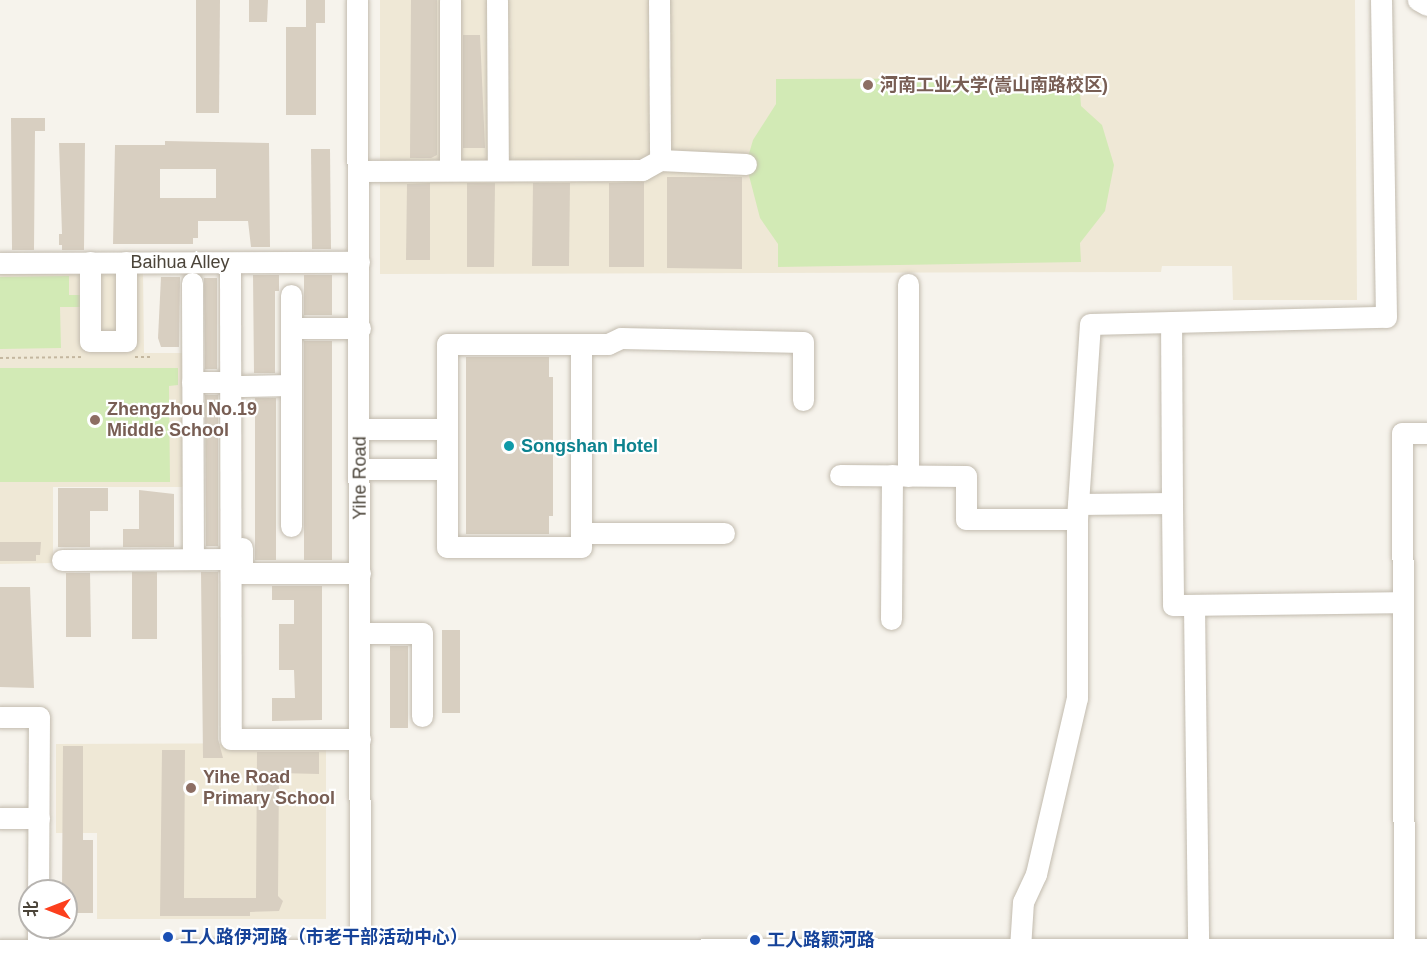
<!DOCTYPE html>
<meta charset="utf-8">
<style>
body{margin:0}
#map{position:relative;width:1427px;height:957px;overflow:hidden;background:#f6f3ec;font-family:Helvetica,"Noto Sans SC",sans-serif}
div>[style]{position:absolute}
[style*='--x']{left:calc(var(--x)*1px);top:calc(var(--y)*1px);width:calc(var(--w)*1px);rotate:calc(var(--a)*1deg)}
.education>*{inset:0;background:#efe8d6}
.green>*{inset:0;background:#d2eab5}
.building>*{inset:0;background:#d8cfc1}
.path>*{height:2px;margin-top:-1px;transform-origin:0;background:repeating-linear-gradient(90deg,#c4b79f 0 3px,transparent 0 6px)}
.roads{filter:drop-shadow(0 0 2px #c2bbae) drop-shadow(0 0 2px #c2bbae)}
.minor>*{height:21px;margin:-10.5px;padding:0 10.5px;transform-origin:10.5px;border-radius:10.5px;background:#fff}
.dots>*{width:16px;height:16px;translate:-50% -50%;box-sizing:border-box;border:3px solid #fff;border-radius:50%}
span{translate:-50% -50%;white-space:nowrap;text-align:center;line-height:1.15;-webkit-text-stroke:4.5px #fff;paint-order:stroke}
.education-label{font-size:18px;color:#785e54;font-weight:700}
.left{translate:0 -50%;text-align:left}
.street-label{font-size:18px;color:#4b4439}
.culture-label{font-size:18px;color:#0d838f;font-weight:700}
.transit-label{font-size:18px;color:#164399;font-weight:700}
.north{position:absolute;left:18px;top:879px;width:60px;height:60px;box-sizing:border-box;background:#fff;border:2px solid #b7b4b0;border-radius:50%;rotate:270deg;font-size:16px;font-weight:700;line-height:24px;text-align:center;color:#4b4439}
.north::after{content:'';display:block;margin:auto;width:21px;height:27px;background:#fc3f1d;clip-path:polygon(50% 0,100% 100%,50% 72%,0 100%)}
</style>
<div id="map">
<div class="education">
<div style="clip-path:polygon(380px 0,1355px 0,1357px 300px,1233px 300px,1232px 266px,1162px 266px,1161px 272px,380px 274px)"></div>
<div style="clip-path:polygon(0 273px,143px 273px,144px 353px,189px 353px,189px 487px,53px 487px,53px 563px,0 564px)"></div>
<div style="clip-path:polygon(326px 743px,326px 919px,97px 919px,97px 833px,56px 833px,56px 744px)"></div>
</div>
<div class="green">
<div style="clip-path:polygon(1079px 78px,1081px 106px,1102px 125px,1114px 165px,1105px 211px,1080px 243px,1081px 262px,778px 267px,778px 244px,760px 218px,746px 164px,753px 140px,776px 104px,776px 79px)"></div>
<div style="clip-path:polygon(69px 276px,69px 295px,81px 295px,81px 307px,60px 307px,61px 348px,0 349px,0 277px)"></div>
<div style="clip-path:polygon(0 368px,178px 368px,178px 385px,169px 386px,170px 482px,0 482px)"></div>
</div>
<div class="building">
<div style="clip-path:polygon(196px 0,220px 0,219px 113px,196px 113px)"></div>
<div style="clip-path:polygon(249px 0,268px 0,267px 22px,249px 22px)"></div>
<div style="clip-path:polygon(306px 0,325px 0,325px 23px,316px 23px,316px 115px,286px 115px,286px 27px,306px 27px)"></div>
<div style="clip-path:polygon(411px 0,437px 0,437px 155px,431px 158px,410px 158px)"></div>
<div style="clip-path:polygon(463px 35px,480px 35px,485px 148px,463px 148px)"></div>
<div style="clip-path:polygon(11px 118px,45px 118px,45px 131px,35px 131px,34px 250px,12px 250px)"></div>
<div style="clip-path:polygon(evenodd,165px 141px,269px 143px,270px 247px,251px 247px,248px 221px,198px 221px,198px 238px,193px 238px,193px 244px,113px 244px,115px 145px,165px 145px,165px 141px,160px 169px,216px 169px,216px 198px,160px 198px,160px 169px)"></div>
<div style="clip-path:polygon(59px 143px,85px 143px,84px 250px,62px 250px,62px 245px,59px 245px,59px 234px,62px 234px)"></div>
<div style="clip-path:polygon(311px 149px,330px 149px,331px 249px,312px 249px)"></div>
<div style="clip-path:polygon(667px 177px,742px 177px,742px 269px,667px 268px)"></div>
<div style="clip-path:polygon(644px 182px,644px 267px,609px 267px,609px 183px)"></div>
<div style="clip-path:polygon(430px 183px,430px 260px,406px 260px,407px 184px)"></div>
<div style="clip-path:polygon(467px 183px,495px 183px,494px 267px,467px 267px)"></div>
<div style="clip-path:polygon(533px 183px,570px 183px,569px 266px,532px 266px)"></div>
<div style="clip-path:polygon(253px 275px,279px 275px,279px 291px,275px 291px,275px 373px,254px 373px)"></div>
<div style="clip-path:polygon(304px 275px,332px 275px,332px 315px,304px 315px)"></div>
<div style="clip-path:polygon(161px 277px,180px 277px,179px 347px,161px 347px,158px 338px)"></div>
<div style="clip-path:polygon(204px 278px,217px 278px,217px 369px,205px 369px)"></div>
<div style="clip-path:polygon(304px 341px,332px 341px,332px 560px,304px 560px)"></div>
<div style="clip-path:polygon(466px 357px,549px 357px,549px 377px,553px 377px,553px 516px,549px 516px,549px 534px,466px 534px)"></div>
<div style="clip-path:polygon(205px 395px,218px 395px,218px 546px,206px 546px)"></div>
<div style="clip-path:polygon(255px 398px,276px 398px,276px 560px,255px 560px)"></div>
<div style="clip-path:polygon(58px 488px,108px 488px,108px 511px,90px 511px,90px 547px,58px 547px)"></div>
<div style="clip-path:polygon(139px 490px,174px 494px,174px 547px,123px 547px,123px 529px,139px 529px)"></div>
<div style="clip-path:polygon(0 542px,41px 542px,40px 555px,36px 555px,36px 561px,0 561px)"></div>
<div style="clip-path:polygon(132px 572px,157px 572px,157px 639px,132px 639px)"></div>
<div style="clip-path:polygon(201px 572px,218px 572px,218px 739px,223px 758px,203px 758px)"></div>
<div style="clip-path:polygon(66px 573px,90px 573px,91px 637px,66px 637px)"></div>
<div style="clip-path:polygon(272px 586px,322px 586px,322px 720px,272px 721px,272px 698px,295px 698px,294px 670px,279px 670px,279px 624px,294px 624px,294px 600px,272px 600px)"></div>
<div style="clip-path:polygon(0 587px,30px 587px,34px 688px,0 687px)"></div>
<div style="clip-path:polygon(442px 630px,460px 630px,460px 713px,442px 713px)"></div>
<div style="clip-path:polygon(390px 646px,408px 646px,408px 728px,390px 728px)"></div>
<div style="clip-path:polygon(63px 746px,83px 746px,83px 840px,93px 840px,93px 913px,66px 913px,66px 891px,62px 891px)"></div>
<div style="clip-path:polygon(162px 750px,185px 750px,184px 898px,256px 898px,257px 752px,319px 752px,319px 774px,279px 773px,278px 896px,283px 901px,279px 911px,250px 912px,250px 916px,160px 916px)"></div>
</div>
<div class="path">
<div style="--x:135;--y:357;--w:18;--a:0"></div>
<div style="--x:0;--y:358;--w:84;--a:-0.7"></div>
</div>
<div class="roads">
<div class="minor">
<div style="--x:357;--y:0;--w:957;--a:89.82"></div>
<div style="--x:450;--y:0;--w:170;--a:90"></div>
<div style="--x:497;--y:0;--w:170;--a:89.7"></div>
<div style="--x:659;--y:0;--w:160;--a:89.6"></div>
<div style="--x:1418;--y:0;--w:10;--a:29"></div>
<div style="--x:360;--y:171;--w:282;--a:-0.2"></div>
<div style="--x:642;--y:170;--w:21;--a:-29"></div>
<div style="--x:660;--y:160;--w:86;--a:2.7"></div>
<div style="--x:90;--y:262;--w:79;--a:90"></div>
<div style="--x:90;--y:341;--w:36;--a:0"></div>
<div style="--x:126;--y:341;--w:79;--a:-90"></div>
<div style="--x:0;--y:263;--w:359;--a:-0.2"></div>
<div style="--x:230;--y:269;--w:470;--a:89.9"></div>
<div style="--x:231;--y:739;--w:129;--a:0"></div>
<div style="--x:192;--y:283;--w:276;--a:89.8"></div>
<div style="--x:291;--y:295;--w:231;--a:90"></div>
<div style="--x:291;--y:328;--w:69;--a:0"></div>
<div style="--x:447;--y:344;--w:134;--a:0"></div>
<div style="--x:581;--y:344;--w:203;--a:90"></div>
<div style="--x:581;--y:547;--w:134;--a:180"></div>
<div style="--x:447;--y:547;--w:203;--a:-90"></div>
<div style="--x:581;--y:344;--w:27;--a:0"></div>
<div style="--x:608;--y:344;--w:14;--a:-25"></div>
<div style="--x:621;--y:338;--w:182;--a:1.3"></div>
<div style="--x:803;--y:342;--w:58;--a:90"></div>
<div style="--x:192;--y:382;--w:38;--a:0"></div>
<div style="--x:241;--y:386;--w:50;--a:-1.1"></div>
<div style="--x:360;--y:429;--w:87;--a:0"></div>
<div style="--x:360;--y:469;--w:87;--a:0"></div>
<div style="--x:840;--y:475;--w:126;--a:0.5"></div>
<div style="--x:966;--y:476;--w:43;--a:90"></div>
<div style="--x:966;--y:519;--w:111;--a:0"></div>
<div style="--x:908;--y:476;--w:192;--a:-90"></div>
<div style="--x:1172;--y:503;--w:102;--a:89.4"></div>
<div style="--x:1173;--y:605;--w:230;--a:-0.7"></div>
<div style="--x:1078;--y:504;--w:94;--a:-0.6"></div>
<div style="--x:1172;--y:503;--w:174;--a:-90.3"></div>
<div style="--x:581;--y:533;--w:143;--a:0"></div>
<div style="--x:242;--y:548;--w:25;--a:90"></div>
<div style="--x:242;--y:573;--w:118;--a:0"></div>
<div style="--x:62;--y:560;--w:168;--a:-0.3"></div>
<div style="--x:1194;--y:605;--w:343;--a:89.3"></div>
<div style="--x:891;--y:619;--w:144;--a:-89.6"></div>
<div style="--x:360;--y:633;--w:62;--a:0"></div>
<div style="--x:422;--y:633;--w:83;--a:90"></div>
<div style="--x:0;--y:717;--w:39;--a:0"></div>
<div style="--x:39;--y:717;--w:174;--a:90.3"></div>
<div style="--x:0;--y:818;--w:39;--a:0"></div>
<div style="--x:1020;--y:948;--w:46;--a:-86.3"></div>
<div style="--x:1023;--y:902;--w:31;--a:-65"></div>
<div style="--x:1036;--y:874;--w:181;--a:-76.9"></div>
<div style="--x:1077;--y:698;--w:179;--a:-90"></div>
<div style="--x:1077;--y:519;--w:195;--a:-86.2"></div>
<div style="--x:1090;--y:324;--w:296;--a:-1.4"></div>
<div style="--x:1386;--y:317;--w:317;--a:-90.9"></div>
<div style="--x:1404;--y:949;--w:516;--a:-90.22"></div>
<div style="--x:1402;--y:433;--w:25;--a:0"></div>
<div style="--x:0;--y:950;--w:1427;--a:-0.04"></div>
<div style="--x:38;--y:950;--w:23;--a:-90"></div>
</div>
</div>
<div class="dots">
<div style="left:868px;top:85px;background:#8d6e63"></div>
<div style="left:95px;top:420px;background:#8d6e63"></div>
<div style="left:509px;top:446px;background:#0f9aa8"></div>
<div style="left:191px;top:788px;background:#8d6e63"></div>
<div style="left:168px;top:937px;background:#1a4fb4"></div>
<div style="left:755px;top:940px;background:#1a4fb4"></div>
</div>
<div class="education-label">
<span class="left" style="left:880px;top:85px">河南工业大学(嵩山南路校区)</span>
<span class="left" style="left:107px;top:420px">Zhengzhou No.19<br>Middle School</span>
<span class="left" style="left:203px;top:788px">Yihe Road<br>Primary School</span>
</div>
<div class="street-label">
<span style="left:180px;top:262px">Baihua Alley</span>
<span style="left:360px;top:478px;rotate:-90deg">Yihe Road</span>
</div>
<div class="culture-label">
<span class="left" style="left:521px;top:446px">Songshan Hotel</span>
</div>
<div class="transit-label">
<span class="left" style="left:180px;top:937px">工人路伊河路（市老干部活动中心）</span>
<span class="left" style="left:767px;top:940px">工人路颖河路</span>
</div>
<div class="north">北</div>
</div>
